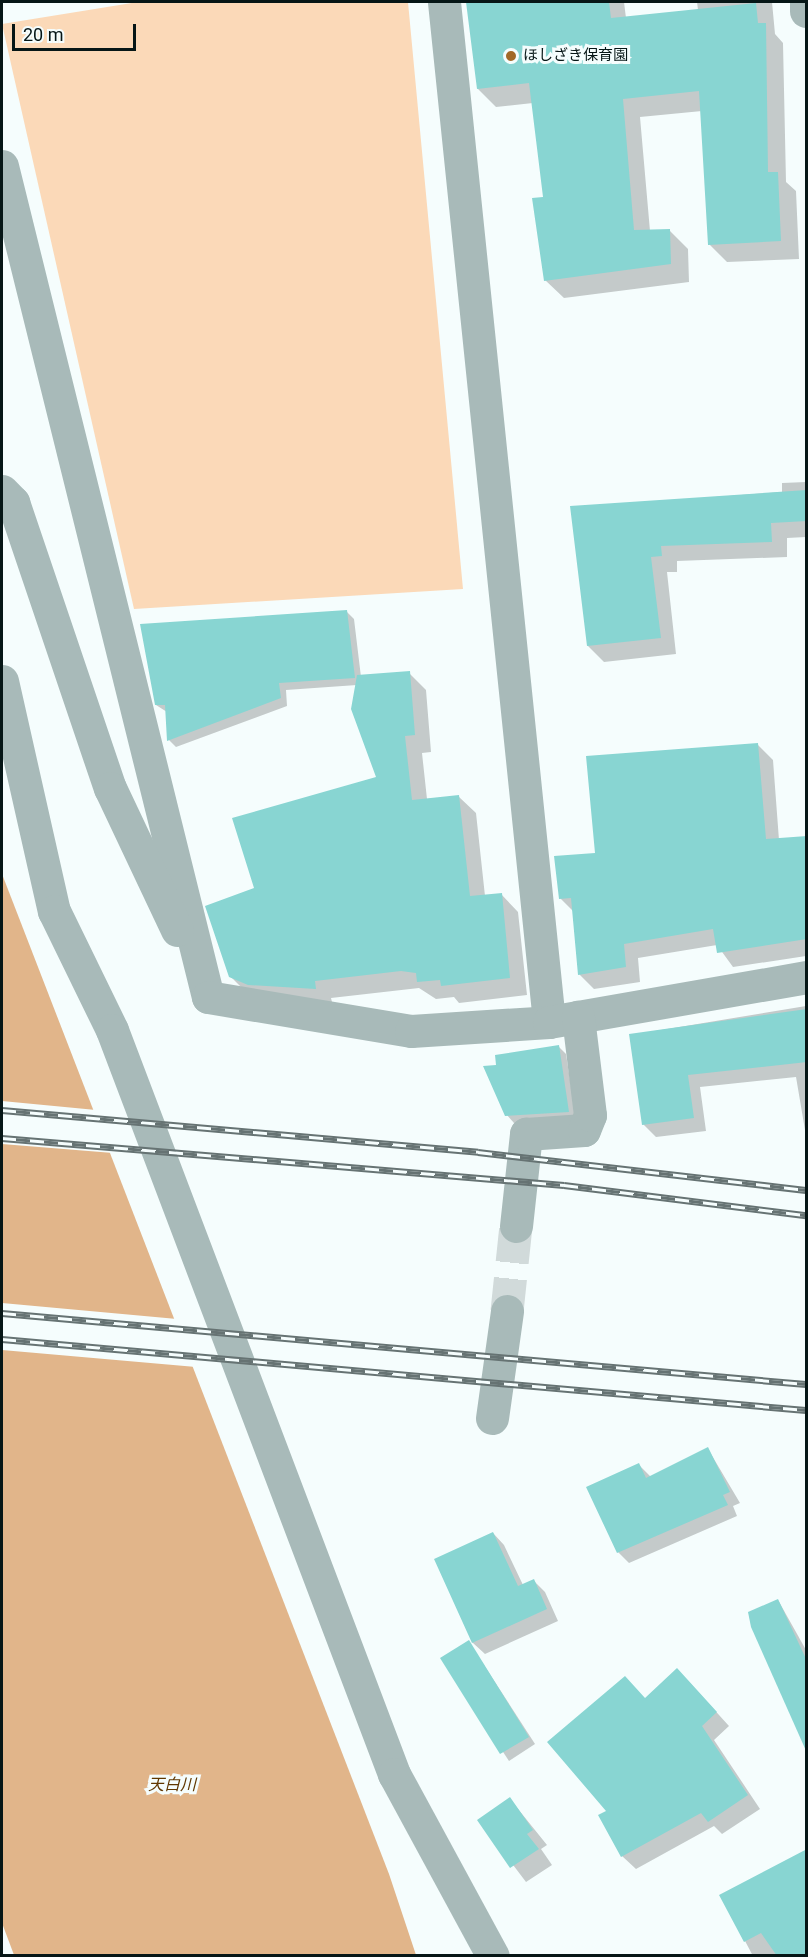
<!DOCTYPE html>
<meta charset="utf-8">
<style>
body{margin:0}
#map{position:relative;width:808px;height:1957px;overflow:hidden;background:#f5fdfd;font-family:Roboto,"Noto Sans JP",sans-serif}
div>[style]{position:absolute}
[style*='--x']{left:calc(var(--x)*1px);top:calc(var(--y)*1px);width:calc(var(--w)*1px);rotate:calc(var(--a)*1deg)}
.green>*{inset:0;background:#fbd9b8}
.water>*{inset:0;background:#e1b58a}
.pier>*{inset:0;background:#f5fdfd}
.shadow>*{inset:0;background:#0003}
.building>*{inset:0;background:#88d5d2}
.street-tunnel>*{height:33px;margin-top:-16.5px;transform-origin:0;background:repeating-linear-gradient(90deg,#d1dada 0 33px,transparent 0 49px)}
.street>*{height:33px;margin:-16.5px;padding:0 16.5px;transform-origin:16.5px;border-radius:16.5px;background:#a8bab9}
.rail>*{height:7px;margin-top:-3.5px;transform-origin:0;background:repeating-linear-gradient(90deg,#f5fdfd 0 14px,#667373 0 28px);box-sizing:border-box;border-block:2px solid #667373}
.dots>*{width:16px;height:16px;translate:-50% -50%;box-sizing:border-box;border:3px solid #f5fdfd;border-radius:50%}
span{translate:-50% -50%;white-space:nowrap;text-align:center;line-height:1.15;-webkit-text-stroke:6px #f5fdfd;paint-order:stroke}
.poi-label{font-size:15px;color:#061616}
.left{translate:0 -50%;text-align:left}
.water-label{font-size:16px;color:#603700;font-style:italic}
.frame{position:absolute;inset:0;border:3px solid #061616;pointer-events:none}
.scale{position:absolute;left:12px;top:24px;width:124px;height:27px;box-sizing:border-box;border:3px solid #061616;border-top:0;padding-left:8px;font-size:18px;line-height:21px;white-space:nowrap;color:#061616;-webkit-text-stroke:4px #f5fdfd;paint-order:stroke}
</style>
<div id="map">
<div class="green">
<div style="clip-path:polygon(138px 2px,408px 2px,463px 589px,134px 609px,2px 24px)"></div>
</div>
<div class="water">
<div style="clip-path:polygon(2px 874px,389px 1874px,416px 1955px,14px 1955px,2px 1923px)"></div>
</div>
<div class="pier">
<div style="clip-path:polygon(2px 1101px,96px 1110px,113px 1153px,2px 1144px)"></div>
<div style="clip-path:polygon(2px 1303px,177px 1319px,196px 1367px,2px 1350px)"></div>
</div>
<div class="shadow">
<div style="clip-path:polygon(468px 2px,624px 2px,626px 18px,698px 10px,697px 2px,772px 2px,775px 34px,783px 43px,786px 182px,796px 191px,799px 259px,727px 262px,709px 244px,702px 111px,640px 117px,650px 231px,670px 231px,688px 249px,689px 282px,564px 298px,545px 280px,545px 198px,533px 103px,496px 107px,478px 89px)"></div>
<div style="clip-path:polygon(806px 482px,806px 537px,787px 538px,787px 557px,677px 561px,677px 572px,667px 572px,676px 654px,604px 662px,588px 646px,572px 508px,782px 492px,782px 483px)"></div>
<div style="clip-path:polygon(347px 612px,354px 619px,361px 677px,409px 673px,426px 690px,431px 752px,422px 753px,427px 799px,458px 796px,476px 813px,485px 896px,501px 894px,518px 912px,527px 995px,459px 1003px,454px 997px,436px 999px,419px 988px,331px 998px,333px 1006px,248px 994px,230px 976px,378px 778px,357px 685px,286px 690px,287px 706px,176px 747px,169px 740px,167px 712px,156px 705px)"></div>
<div style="clip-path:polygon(758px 745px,773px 760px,779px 840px,806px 837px,806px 956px,733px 967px,717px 945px,638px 958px,640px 982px,594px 989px,579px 974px,574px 912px,560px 898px,596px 854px)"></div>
<div style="clip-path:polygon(806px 1006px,806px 1136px,796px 1077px,700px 1087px,706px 1131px,656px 1137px,643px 1124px,631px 1035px)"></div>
<div style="clip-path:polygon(558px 1046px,566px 1054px,576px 1119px,514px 1123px,507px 1115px)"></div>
<div style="clip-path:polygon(708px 1449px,740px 1503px,733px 1506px,737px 1516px,629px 1563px,618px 1552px,639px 1465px,651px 1477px)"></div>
<div style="clip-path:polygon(493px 1533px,504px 1545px,523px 1585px,534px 1581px,545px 1592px,558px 1621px,485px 1654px,473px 1643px,436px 1560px)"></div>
<div style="clip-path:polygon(778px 1600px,806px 1650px,806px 1745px)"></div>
<div style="clip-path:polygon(469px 1642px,535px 1744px,509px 1761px,442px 1659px)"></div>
<div style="clip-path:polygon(690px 1683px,729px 1726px,714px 1740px,760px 1809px,722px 1834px,714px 1826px,636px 1869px,622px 1856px,646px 1700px)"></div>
<div style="clip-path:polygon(510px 1799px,547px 1845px,541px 1849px,552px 1865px,526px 1882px,479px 1820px)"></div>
<div style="clip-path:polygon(721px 1896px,806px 1956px,753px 1956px)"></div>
</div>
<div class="building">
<div style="clip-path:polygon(466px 2px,609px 2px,611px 18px,756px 3px,758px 23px,766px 23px,768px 172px,778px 172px,781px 241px,708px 245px,699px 91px,623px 99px,634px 230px,670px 229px,671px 264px,544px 281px,532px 198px,543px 197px,529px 83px,477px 89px)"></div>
<div style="clip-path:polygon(807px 490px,807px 521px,771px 523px,772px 542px,661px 546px,662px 556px,651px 557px,661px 638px,587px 646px,570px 506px)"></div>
<div style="clip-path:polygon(347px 610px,355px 678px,279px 683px,281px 698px,167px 741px,165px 705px,155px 705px,140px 624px)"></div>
<div style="clip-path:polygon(410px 671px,415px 735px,405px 736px,412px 800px,459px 795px,470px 896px,502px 893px,510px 978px,441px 986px,440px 980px,417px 982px,416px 973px,401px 971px,315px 981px,316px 989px,248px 985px,229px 977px,205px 906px,254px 888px,232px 818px,376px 777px,351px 709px,357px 675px)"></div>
<div style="clip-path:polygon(758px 743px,766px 839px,807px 836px,807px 939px,717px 953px,713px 929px,624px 944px,626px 967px,578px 975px,571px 898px,559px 899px,554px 856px,595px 853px,586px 756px)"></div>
<div style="clip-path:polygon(807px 1009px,807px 1062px,688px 1075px,694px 1118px,642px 1125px,629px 1034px)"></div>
<div style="clip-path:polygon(559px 1045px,569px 1112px,505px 1116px,483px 1066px,496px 1065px,495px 1055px)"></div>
<div style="clip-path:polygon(708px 1447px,730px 1492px,723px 1495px,728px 1505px,617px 1553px,586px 1487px,639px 1463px,646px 1478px)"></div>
<div style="clip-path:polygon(493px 1532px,518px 1586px,534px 1579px,547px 1609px,472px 1643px,434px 1559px)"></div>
<div style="clip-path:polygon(778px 1599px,807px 1661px,807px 1753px,751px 1627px,748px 1612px)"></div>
<div style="clip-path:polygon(469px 1640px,529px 1737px,500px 1754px,440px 1658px)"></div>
<div style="clip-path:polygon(677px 1668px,717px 1712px,702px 1726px,748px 1795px,708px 1822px,701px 1813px,621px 1857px,598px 1815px,606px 1811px,547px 1742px,625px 1676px,645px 1698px)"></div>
<div style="clip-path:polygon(510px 1797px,533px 1830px,527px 1834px,539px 1849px,510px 1868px,477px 1820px)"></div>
<div style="clip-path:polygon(807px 1849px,807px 1956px,777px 1956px,761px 1933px,744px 1942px,719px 1895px)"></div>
</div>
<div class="street-tunnel">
<div style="--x:507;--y:1311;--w:85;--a:-84"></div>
</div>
<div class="street">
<div style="--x:444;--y:2;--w:1025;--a:84.12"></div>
<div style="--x:806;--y:2;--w:9;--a:90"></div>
<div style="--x:2;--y:166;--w:856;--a:76.08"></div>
<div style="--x:2;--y:491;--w:16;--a:45"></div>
<div style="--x:13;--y:502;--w:302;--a:71.3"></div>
<div style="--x:110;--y:788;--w:157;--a:64.7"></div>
<div style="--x:2;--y:681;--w:236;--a:77.3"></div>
<div style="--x:54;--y:911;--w:132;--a:64"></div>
<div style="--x:112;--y:1030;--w:796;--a:69.24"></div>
<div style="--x:394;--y:1774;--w:207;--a:61.5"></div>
<div style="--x:208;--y:997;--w:206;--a:9.5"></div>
<div style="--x:411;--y:1031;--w:138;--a:-3.7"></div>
<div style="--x:549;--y:1022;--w:261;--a:-9.9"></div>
<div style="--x:516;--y:1226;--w:93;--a:-83.8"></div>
<div style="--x:526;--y:1134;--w:58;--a:-3.9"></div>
<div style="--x:584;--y:1130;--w:16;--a:-68"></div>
<div style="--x:590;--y:1115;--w:99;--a:-97"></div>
<div style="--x:492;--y:1418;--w:108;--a:-82"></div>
</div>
<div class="rail">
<div style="--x:2;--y:1110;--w:478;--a:5"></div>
<div style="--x:478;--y:1152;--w:330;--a:6.6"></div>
<div style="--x:2;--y:1138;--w:564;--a:4.78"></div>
<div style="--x:564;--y:1185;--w:244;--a:7.1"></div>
<div style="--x:2;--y:1313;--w:807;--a:5.05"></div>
<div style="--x:2;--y:1339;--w:807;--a:5.05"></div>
</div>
<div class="dots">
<div style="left:511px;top:56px;background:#a26927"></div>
</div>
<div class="poi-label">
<span class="left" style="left:523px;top:56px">ほしざき保育園</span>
</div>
<div class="water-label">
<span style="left:172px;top:1785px">天白川</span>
</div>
<div class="frame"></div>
<div class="scale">20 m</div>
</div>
